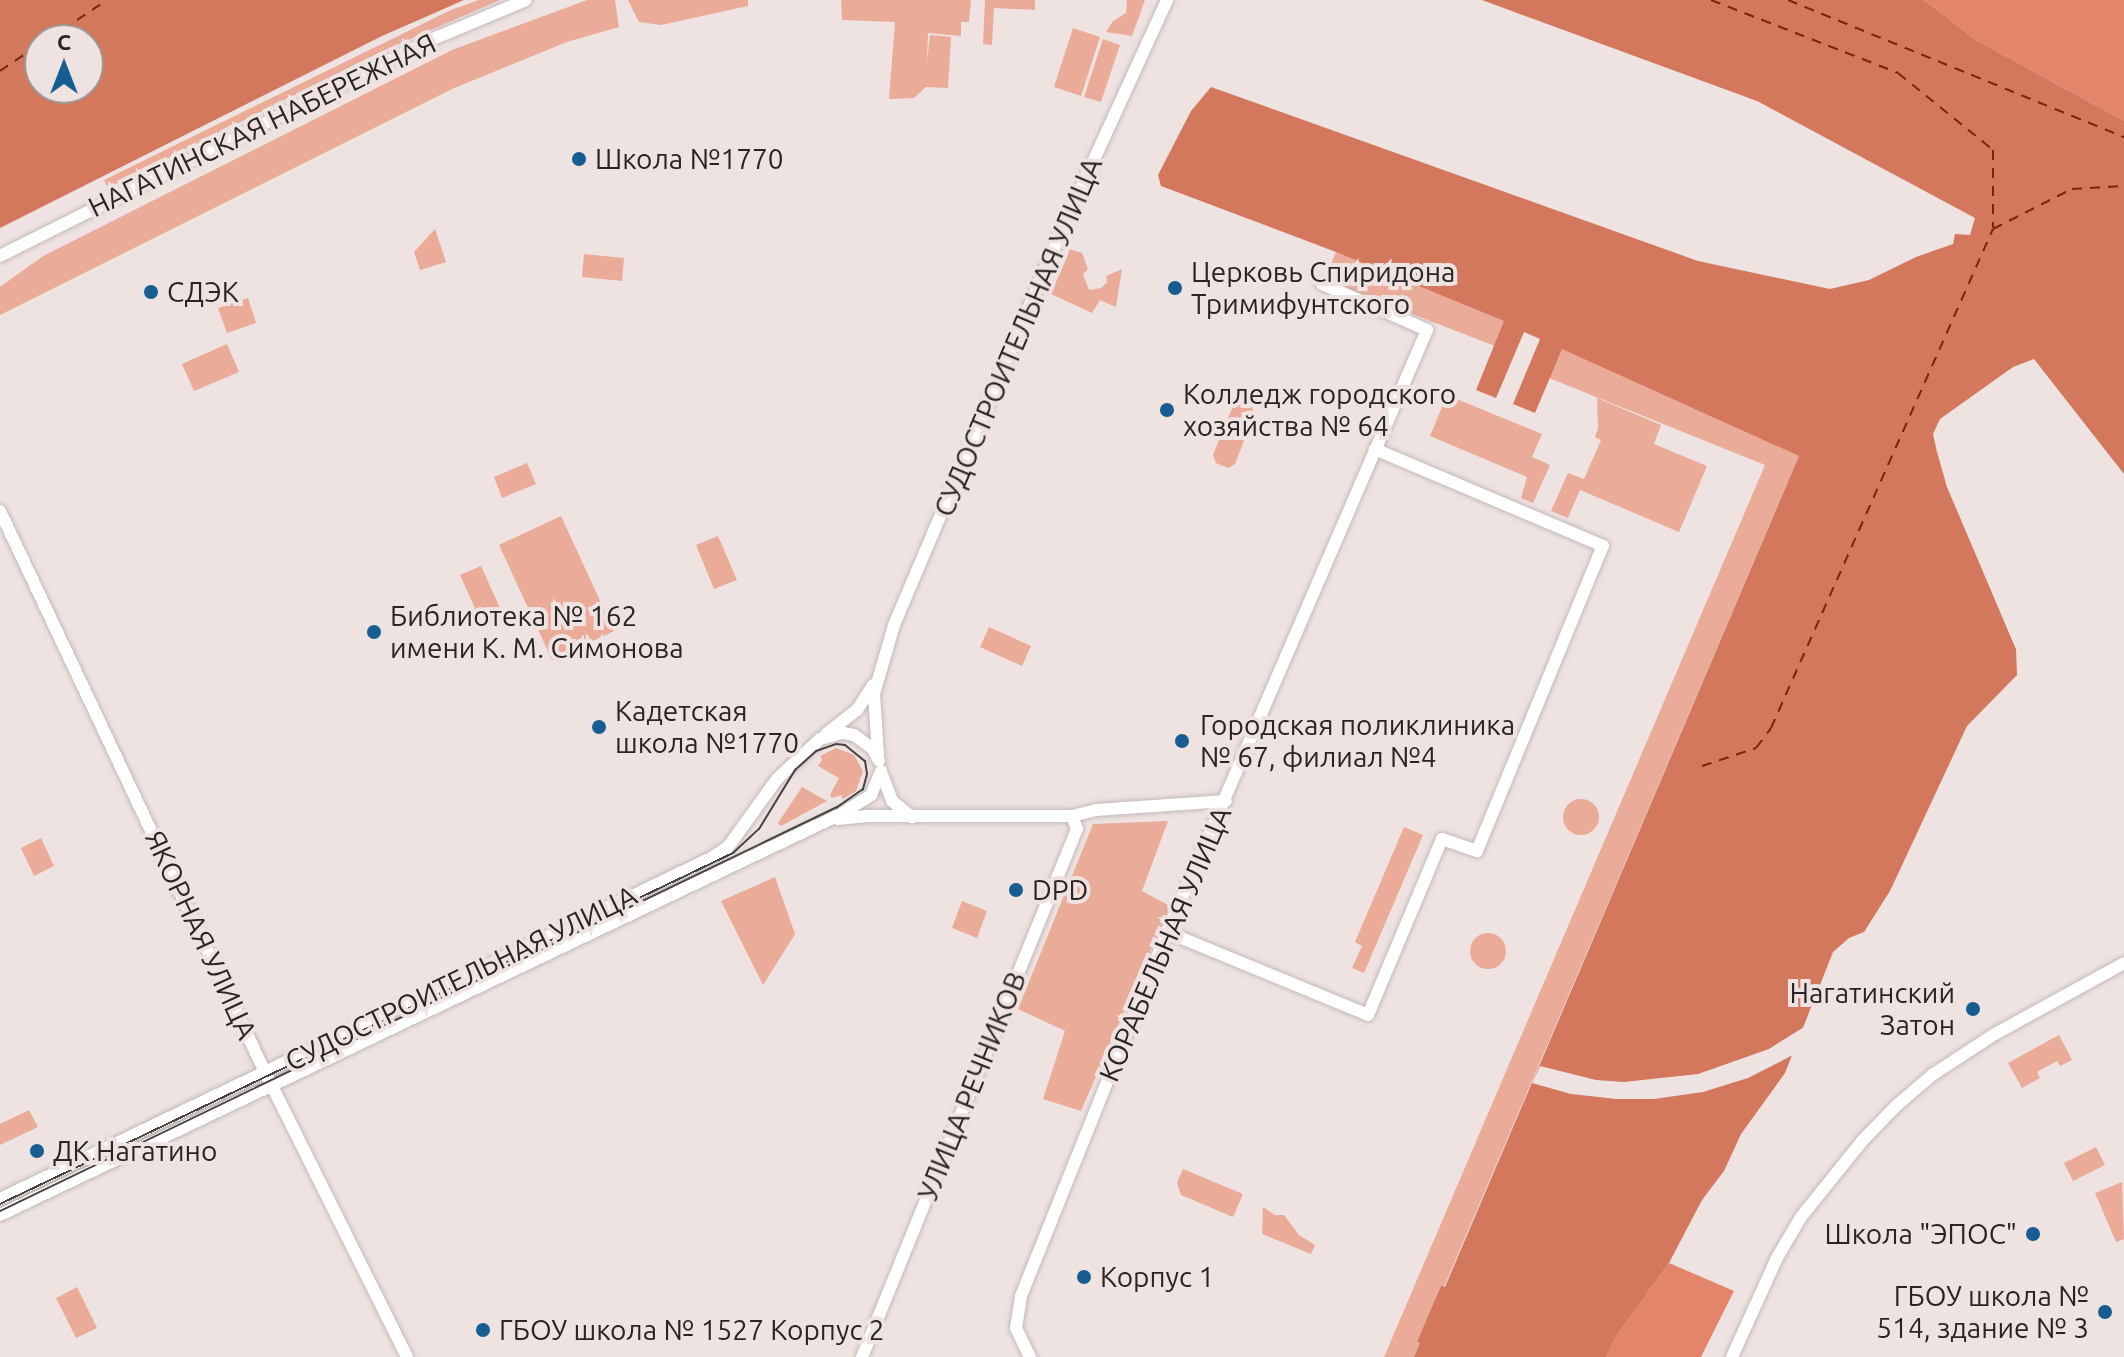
<!DOCTYPE html>
<meta charset="utf-8">
<style>
body{margin:0}
#map{position:relative;width:2124px;height:1357px;overflow:hidden;background:#eee3e0;font-family:Ubuntu,sans-serif}
div>[style]{position:absolute}
[style*='--x']{left:calc(var(--x)*1px);top:calc(var(--y)*1px);width:calc(var(--w)*1px);rotate:calc(var(--a)*1deg)}
.green>*{inset:0;background:#eaab99}
.round{border-radius:50%}
.forest>*{inset:0;background:#e2856b}
.water>*{inset:0;background:#d3775d}
.pier>*{inset:0;background:#eee3e0}
.ferry>*{height:2px;margin-top:-1px;transform-origin:0;background:repeating-linear-gradient(90deg,#78260b 0 10px,transparent 0 18px)}
.roads{filter:drop-shadow(0 0 2px #c3b9b6) drop-shadow(0 0 2px #c3b9b6)}
.minor>*{height:12px;margin:-6px;padding:0 6px;transform-origin:6px;border-radius:6px;background:#fff}
.tram>*{height:2px;margin:-1px;padding:0 1px;transform-origin:1px;border-radius:1px;background:#494342}
.dots>*{width:22px;height:22px;translate:-50% -50%;box-sizing:border-box;border:4px solid #eee3e0;border-radius:50%}
span{translate:-50% -50%;white-space:nowrap;text-align:center;line-height:1.15;-webkit-text-stroke:8px #eee3e0;paint-order:stroke}
.street-label{font-size:28px;color:#292524}
.poi-label{font-size:28px;color:#292524}
.left{translate:0 -50%;text-align:left}
.right{translate:-100% -50%;text-align:right}
.north{position:absolute;left:24px;top:24px;width:80px;height:80px;box-sizing:border-box;background:#eee3e0;border:2px solid #9f9795;border-radius:50%;rotate:0deg;font-size:22px;font-weight:700;line-height:32px;text-align:center;color:#292524}
.north::after{content:'';display:block;margin:auto;width:28px;height:36px;background:#175d91;clip-path:polygon(50% 0,100% 100%,50% 72%,0 100%)}
</style>
<div id="map">
<div class="green">
<div style="clip-path:polygon(479px 0,500px 0,385px 50px,108px 188px,104px 180px,451px 10px)"></div>
<div style="clip-path:polygon(587px 0,615px 0,619px 27px,567px 42px,452px 89px,0 315px,0 287px,43px 256px,452px 50px)"></div>
<div style="clip-path:polygon(628px 0,748px 0,748px 6px,661px 25px,639px 22px)"></div>
<div style="clip-path:polygon(841px 0,971px 0,969px 22px,961px 22px,961px 36px,928px 33px,927px 62px,930px 35px,951px 37px,948px 88px,926px 87px,914px 98px,889px 99px,895px 22px,842px 20px)"></div>
<div style="clip-path:polygon(985px 0,1035px 0,1035px 10px,994px 8px,992px 45px,983px 44px)"></div>
<div style="clip-path:polygon(1127px 0,1145px 0,1132px 36px,1106px 32px,1113px 21px,1126px 13px)"></div>
<div style="clip-path:polygon(1073px 28px,1100px 37px,1081px 96px,1054px 87px)"></div>
<div style="clip-path:polygon(1103px 39px,1120px 45px,1101px 102px,1084px 97px)"></div>
<div style="clip-path:polygon(435px 229px,446px 262px,420px 270px,414px 252px)"></div>
<div style="clip-path:polygon(1070px 249px,1082px 253px,1088px 269px,1083px 274px,1089px 290px,1101px 288px,1107px 282px,1106px 276px,1122px 269px,1116px 307px,1100px 300px,1092px 313px,1051px 294px)"></div>
<div style="clip-path:polygon(1336px 252px,1505px 321px,1495px 346px,1324px 280px)"></div>
<div style="clip-path:polygon(584px 254px,624px 258px,622px 281px,582px 277px)"></div>
<div style="clip-path:polygon(248px 298px,256px 323px,227px 333px,218px 308px)"></div>
<div style="clip-path:polygon(227px 344px,239px 372px,194px 391px,182px 364px)"></div>
<div style="clip-path:polygon(1562px 348px,1799px 456px,1414px 1357px,1384px 1357px,1765px 465px,1549px 378px)"></div>
<div style="clip-path:polygon(1447px 395px,1542px 434px,1532px 457px,1550px 465px,1533px 503px,1521px 498px,1527px 477px,1430px 436px)"></div>
<div style="clip-path:polygon(1597px 398px,1661px 425px,1654px 444px,1707px 466px,1679px 532px,1580px 490px,1568px 518px,1551px 511px,1568px 473px,1584px 479px,1601px 440px,1595px 437px,1598px 428px)"></div>
<div style="clip-path:polygon(1240px 402px,1252px 407px,1254px 415px,1235px 464px,1228px 468px,1216px 463px,1213px 455px,1233px 406px)"></div>
<div style="clip-path:polygon(527px 463px,536px 484px,502px 498px,494px 477px)"></div>
<div style="clip-path:polygon(561px 516px,614px 631px,552px 660px,499px 545px)"></div>
<div style="clip-path:polygon(718px 536px,737px 580px,714px 589px,696px 545px)"></div>
<div style="clip-path:polygon(481px 566px,500px 608px,479px 617px,460px 575px)"></div>
<div style="clip-path:polygon(989px 627px,1031px 646px,1022px 666px,980px 647px)"></div>
<div style="clip-path:polygon(836px 748px,854px 755px,863px 771px,856px 791px,843px 799px,841px 795px,832px 798px,830px 795px,839px 778px,818px 766px,822px 760px,820px 756px)"></div>
<div style="clip-path:polygon(802px 787px,827px 801px,781px 826px,778px 823px)"></div>
<div class="round" style="left:1563px;top:799px;width:36px;height:36px"></div>
<div style="clip-path:polygon(1168px 821px,1142px 891px,1170px 906px,1081px 1111px,1043px 1099px,1065px 1031px,1018px 1009px,1093px 824px)"></div>
<div style="clip-path:polygon(1404px 827px,1423px 835px,1364px 973px,1352px 968px,1362px 946px,1355px 942px)"></div>
<div style="clip-path:polygon(41px 838px,54px 866px,34px 876px,21px 848px)"></div>
<div style="clip-path:polygon(775px 877px,795px 934px,763px 985px,721px 901px)"></div>
<div style="clip-path:polygon(962px 901px,987px 911px,977px 938px,952px 928px)"></div>
<div class="round" style="left:1470px;top:933px;width:36px;height:36px"></div>
<div style="clip-path:polygon(2059px 1035px,2072px 1060px,2060px 1066px,2057px 1061px,2037px 1072px,2040px 1078px,2022px 1088px,2008px 1063px)"></div>
<div style="clip-path:polygon(29px 1110px,38px 1127px,0 1145px,0 1124px)"></div>
<div style="clip-path:polygon(2096px 1147px,2105px 1165px,2073px 1181px,2064px 1163px)"></div>
<div style="clip-path:polygon(1183px 1169px,1243px 1194px,1233px 1217px,1181px 1195px,1177px 1183px)"></div>
<div style="clip-path:polygon(2122px 1182px,2124px 1239px,2116px 1242px,2095px 1193px)"></div>
<div style="clip-path:polygon(1263px 1207px,1275px 1215px,1284px 1215px,1299px 1235px,1315px 1245px,1311px 1254px,1262px 1234px)"></div>
<div style="clip-path:polygon(77px 1287px,97px 1328px,76px 1338px,56px 1298px)"></div>
</div>
<div class="forest">
<div style="clip-path:polygon(1924px 0,2124px 0,2124px 121px,1976px 40px)"></div>
<div style="clip-path:polygon(1669px 1263px,1734px 1291px,1701px 1357px,1606px 1357px,1617px 1335px)"></div>
</div>
<div class="water">
<div style="clip-path:polygon(evenodd,0 0,464px 0,382px 36px,0 228px,0 0,88px 40px,88px 88px,40px 88px,40px 40px,88px 40px)"></div>
<div style="clip-path:polygon(1482px 0,1924px 0,1976px 40px,2124px 121px,2124px 474px,2034px 359px,2013px 367px,1940px 419px,1933px 434px,1937px 452px,1947px 487px,2016px 649px,2017px 675px,1967px 726px,1890px 891px,1864px 932px,1849px 938px,1833px 952px,1785px 1073px,1741px 1134px,1724px 1171px,1702px 1200px,1669px 1263px,1617px 1335px,1606px 1357px,1414px 1357px,1420px 1343px,1417px 1342px,1441px 1286px,1445px 1287px,1799px 456px,1562px 349px,1535px 413px,1513px 404px,1540px 339px,1524px 332px,1496px 398px,1476px 390px,1504px 321px,1336px 252px,1161px 186px,1158px 175px,1191px 111px,1211px 87px,1698px 261px,1830px 289px,1869px 280px,1916px 257px,1953px 244px,1955px 234px,1970px 235px,1975px 218px,1757px 101px)"></div>
</div>
<div class="pier">
<div style="clip-path:polygon(1949px 479px,2019px 647px,2016px 649px,1945px 481px)"></div>
<div style="clip-path:polygon(1812px 1022px,1799px 1052px,1748px 1078px,1703px 1092px,1654px 1099px,1616px 1099px,1571px 1094px,1532px 1083px,1540px 1066px,1596px 1080px,1624px 1082px,1698px 1074px,1769px 1049px)"></div>
</div>
<div class="ferry">
<div style="--x:1711;--y:0;--w:201;--a:21.3"></div>
<div style="--x:1898;--y:73;--w:122;--a:39"></div>
<div style="--x:1993;--y:150;--w:78;--a:90"></div>
<div style="--x:1788;--y:0;--w:363;--a:22.2"></div>
<div style="--x:47;--y:40;--w:72;--a:-33.7"></div>
<div style="--x:0;--y:71;--w:48;--a:-34"></div>
<div style="--x:1702;--y:766;--w:57;--a:-18.4"></div>
<div style="--x:1756;--y:748;--w:25;--a:-53"></div>
<div style="--x:1771;--y:728;--w:546;--a:-66.02"></div>
<div style="--x:1993;--y:229;--w:89;--a:-26.9"></div>
<div style="--x:2072;--y:189;--w:52;--a:-3.3"></div>
</div>
<div class="roads">
<div class="minor">
<div style="--x:0;--y:256;--w:490;--a:-26.6"></div>
<div style="--x:438;--y:37;--w:95;--a:-22.8"></div>
<div style="--x:0;--y:511;--w:620;--a:64.72"></div>
<div style="--x:265;--y:1072;--w:318;--a:63.5"></div>
<div style="--x:826;--y:734;--w:39;--a:-38"></div>
<div style="--x:857;--y:710;--w:30;--a:-57"></div>
<div style="--x:878;--y:754;--w:60;--a:-93.8"></div>
<div style="--x:874;--y:694;--w:72;--a:-73.8"></div>
<div style="--x:894;--y:625;--w:423;--a:-67"></div>
<div style="--x:1059;--y:236;--w:260;--a:-65.4"></div>
<div style="--x:881;--y:772;--w:31;--a:69"></div>
<div style="--x:892;--y:801;--w:26;--a:39"></div>
<div style="--x:838;--y:819;--w:27;--a:-6"></div>
<div style="--x:865;--y:816;--w:207;--a:0"></div>
<div style="--x:1072;--y:816;--w:25;--a:-14"></div>
<div style="--x:1096;--y:810;--w:130;--a:-4"></div>
<div style="--x:1167;--y:932;--w:217;--a:22.4"></div>
<div style="--x:1368;--y:1015;--w:191;--a:-67.2"></div>
<div style="--x:1442;--y:839;--w:37;--a:19"></div>
<div style="--x:1477;--y:851;--w:330;--a:-67.6"></div>
<div style="--x:1603;--y:546;--w:248;--a:-157"></div>
<div style="--x:0;--y:1199;--w:789;--a:-25.62"></div>
<div style="--x:711;--y:858;--w:20;--a:-33"></div>
<div style="--x:728;--y:847;--w:84;--a:-54.2"></div>
<div style="--x:777;--y:779;--w:59;--a:-42.9"></div>
<div style="--x:820;--y:739;--w:24;--a:-15"></div>
<div style="--x:843;--y:733;--w:11;--a:10"></div>
<div style="--x:854;--y:735;--w:24;--a:36"></div>
<div style="--x:873;--y:749;--w:13;--a:63"></div>
<div style="--x:0;--y:1215;--w:932;--a:-25.49"></div>
<div style="--x:841;--y:814;--w:36;--a:-32"></div>
<div style="--x:871;--y:795;--w:26;--a:-67"></div>
<div style="--x:862;--y:1357;--w:570;--a:-67.84"></div>
<div style="--x:1077;--y:829;--w:14;--a:-111"></div>
<div style="--x:1030;--y:1357;--w:32;--a:-116"></div>
<div style="--x:1016;--y:1328;--w:32;--a:-81"></div>
<div style="--x:1021;--y:1296;--w:392;--a:-68.1"></div>
<div style="--x:1167;--y:932;--w:656;--a:-66.64"></div>
<div style="--x:1427;--y:330;--w:115;--a:-156.3"></div>
<div style="--x:1732;--y:1357;--w:109;--a:-65.6"></div>
<div style="--x:1777;--y:1258;--w:48;--a:-59.7"></div>
<div style="--x:1801;--y:1217;--w:97;--a:-51.2"></div>
<div style="--x:1862;--y:1141;--w:49;--a:-45.8"></div>
<div style="--x:1896;--y:1106;--w:48;--a:-40.7"></div>
<div style="--x:1932;--y:1075;--w:75;--a:-33.1"></div>
<div style="--x:1995;--y:1034;--w:147;--a:-28.8"></div>
</div>
</div>
<div class="tram">
<div style="--x:0;--y:1204;--w:813;--a:-25.59"></div>
<div style="--x:733;--y:853;--w:35;--a:-43"></div>
<div style="--x:759;--y:829;--w:69;--a:-58.6"></div>
<div style="--x:795;--y:770;--w:28;--a:-42"></div>
<div style="--x:816;--y:751;--w:21;--a:-19"></div>
<div style="--x:836;--y:744;--w:9;--a:6"></div>
<div style="--x:845;--y:745;--w:26;--a:39"></div>
<div style="--x:865;--y:761;--w:13;--a:81"></div>
<div style="--x:867;--y:774;--w:16;--a:105"></div>
<div style="--x:863;--y:789;--w:32;--a:145"></div>
<div style="--x:837;--y:807;--w:929;--a:154.23"></div>
</div>
<div class="dots">
<div style="left:579px;top:159px;background:#175d91"></div>
<div style="left:1175px;top:288px;background:#175d91"></div>
<div style="left:151px;top:292px;background:#175d91"></div>
<div style="left:1167px;top:410px;background:#175d91"></div>
<div style="left:374px;top:632px;background:#175d91"></div>
<div style="left:599px;top:727px;background:#175d91"></div>
<div style="left:1182px;top:741px;background:#175d91"></div>
<div style="left:1016px;top:890px;background:#175d91"></div>
<div style="left:1973px;top:1009px;background:#175d91"></div>
<div style="left:37px;top:1151px;background:#175d91"></div>
<div style="left:2033px;top:1234px;background:#175d91"></div>
<div style="left:1084px;top:1277px;background:#175d91"></div>
<div style="left:2105px;top:1312px;background:#175d91"></div>
<div style="left:483px;top:1330px;background:#175d91"></div>
</div>
<div class="street-label">
<span style="left:262px;top:125px;rotate:-26deg">НАГАТИНСКАЯ НАБЕРЕЖНАЯ</span>
<span style="left:1018px;top:337px;rotate:-67deg">СУДОСТРОИТЕЛЬНАЯ УЛИЦА</span>
<span style="left:201px;top:935px;rotate:65deg">ЯКОРНАЯ УЛИЦА</span>
<span style="left:1165px;top:944px;rotate:-67deg">КОРАБЕЛЬНАЯ УЛИЦА</span>
<span style="left:461px;top:978px;rotate:-26deg">СУДОСТРОИТЕЛЬНАЯ УЛИЦА</span>
<span style="left:972px;top:1086px;rotate:-68deg">УЛИЦА РЕЧНИКОВ</span>
</div>
<div class="poi-label">
<span class="left" style="left:595px;top:159px">Школа №1770</span>
<span class="left" style="left:1191px;top:288px">Церковь Спиридона<br>Тримифунтского</span>
<span class="left" style="left:167px;top:292px">СДЭК</span>
<span class="left" style="left:1183px;top:410px">Колледж городского<br>хозяйства № 64</span>
<span class="left" style="left:390px;top:632px">Библиотека № 162<br>имени К. М. Симонова</span>
<span class="left" style="left:615px;top:727px">Кадетская<br>школа №1770</span>
<span class="left" style="left:1200px;top:741px">Городская поликлиника<br>№ 67, филиал №4</span>
<span class="left" style="left:1032px;top:890px">DPD</span>
<span class="right" style="left:1955px;top:1009px">Нагатинский<br>Затон</span>
<span class="left" style="left:53px;top:1151px">ДК Нагатино</span>
<span class="right" style="left:2017px;top:1234px">Школа "ЭПОС"</span>
<span class="left" style="left:1100px;top:1277px">Корпус 1</span>
<span class="right" style="left:2089px;top:1312px">ГБОУ школа №<br>514, здание № 3</span>
<span class="left" style="left:499px;top:1330px">ГБОУ школа № 1527 Корпус 2</span>
</div>
<div class="north">С</div>
</div>
